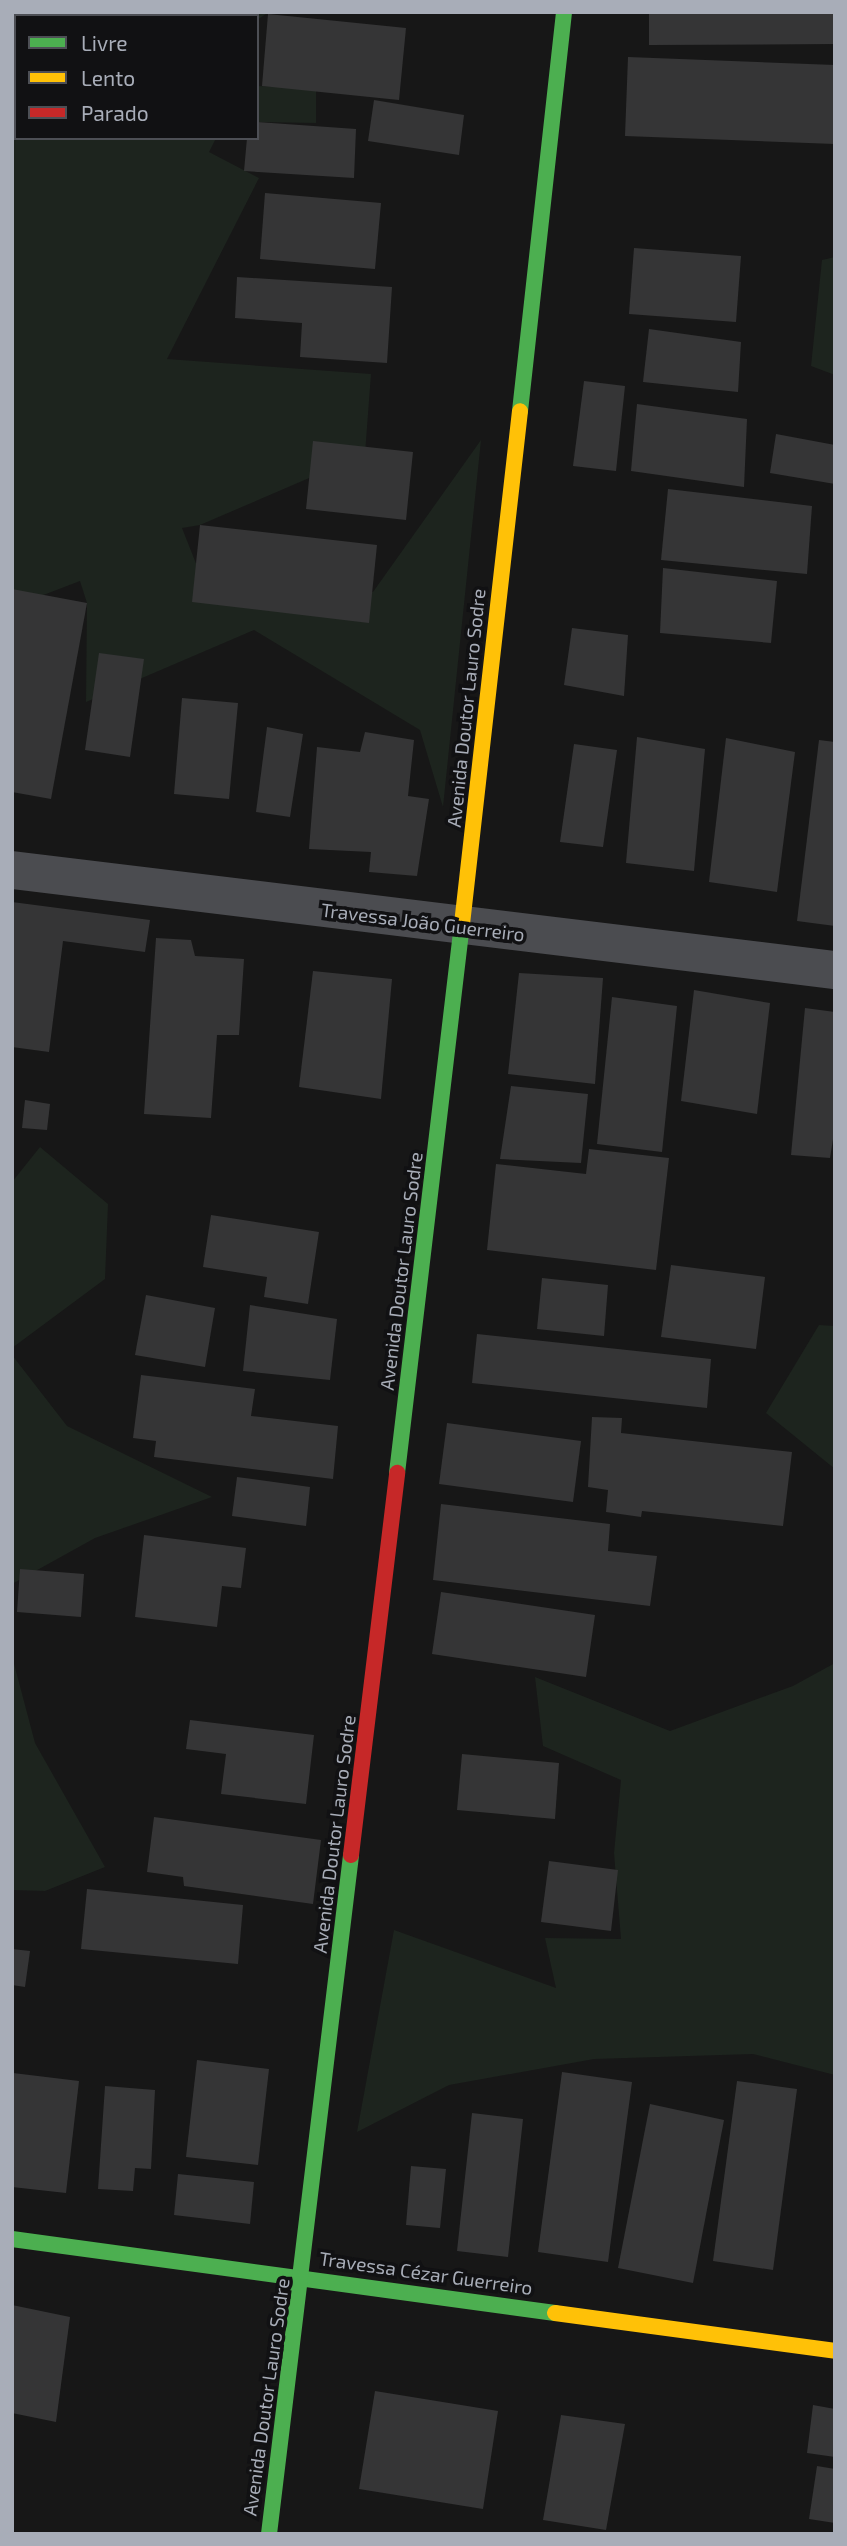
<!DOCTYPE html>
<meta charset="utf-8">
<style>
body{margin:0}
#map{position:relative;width:847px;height:2546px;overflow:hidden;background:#171717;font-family:"Exo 2",sans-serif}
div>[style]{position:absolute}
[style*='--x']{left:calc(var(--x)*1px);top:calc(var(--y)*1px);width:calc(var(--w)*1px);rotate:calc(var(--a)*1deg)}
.green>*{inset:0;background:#1d241e}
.building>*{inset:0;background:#353536}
.street>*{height:38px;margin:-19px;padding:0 19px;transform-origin:19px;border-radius:19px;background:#4b4c50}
.fast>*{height:16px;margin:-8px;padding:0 8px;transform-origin:8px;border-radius:8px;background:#4caf50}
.slow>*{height:16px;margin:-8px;padding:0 8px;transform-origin:8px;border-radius:8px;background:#ffc107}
.jam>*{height:16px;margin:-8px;padding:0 8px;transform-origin:8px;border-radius:8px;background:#c62828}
span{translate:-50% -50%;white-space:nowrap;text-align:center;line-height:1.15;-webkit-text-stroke:7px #111113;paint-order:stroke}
.street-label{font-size:19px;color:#a8adb8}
.frame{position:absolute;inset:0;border:14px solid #a8adb8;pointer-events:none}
.legend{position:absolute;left:14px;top:14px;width:245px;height:126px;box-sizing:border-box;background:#111113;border:2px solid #4d4f55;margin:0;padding:9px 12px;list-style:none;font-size:21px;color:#a8adb8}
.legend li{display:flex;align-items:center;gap:14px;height:35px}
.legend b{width:35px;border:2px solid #4d4f55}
</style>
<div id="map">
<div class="green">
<div style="clip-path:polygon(12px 12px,269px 12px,257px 20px,257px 16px,16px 16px,16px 138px,216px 138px,209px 152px,259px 178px,167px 359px,371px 374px,365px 454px,200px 525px,182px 528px,199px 571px,373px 592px,481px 440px,443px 807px,420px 730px,254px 630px,86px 702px,87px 603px,80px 581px,12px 607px)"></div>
<div style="clip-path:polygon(257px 86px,316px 88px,316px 123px,257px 122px)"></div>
<div style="clip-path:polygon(835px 257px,835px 375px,811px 366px,822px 260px)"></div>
<div style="clip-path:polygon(40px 1147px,108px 1204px,105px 1279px,12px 1348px,12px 1182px)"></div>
<div style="clip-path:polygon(819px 1325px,835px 1326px,835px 1469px,766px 1413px)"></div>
<div style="clip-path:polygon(12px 1355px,67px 1426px,212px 1497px,95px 1538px,12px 1584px)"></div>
<div style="clip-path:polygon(12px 1656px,35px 1743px,105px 1867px,45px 1891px,12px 1890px)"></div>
<div style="clip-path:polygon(835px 1663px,835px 2075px,753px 2054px,594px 2059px,449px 2085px,357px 2132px,394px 1930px,556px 1988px,545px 1938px,621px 1939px,614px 1853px,621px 1780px,543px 1746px,535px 1677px,670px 1731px,793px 1686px)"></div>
</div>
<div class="building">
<div style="clip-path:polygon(649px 12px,835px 12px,835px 44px,649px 45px)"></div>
<div style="clip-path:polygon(268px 14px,406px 28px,399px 100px,262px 86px)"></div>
<div style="clip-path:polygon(628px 57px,835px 65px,835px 144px,625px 136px)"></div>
<div style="clip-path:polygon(374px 100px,464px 115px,459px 155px,368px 141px)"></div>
<div style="clip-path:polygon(257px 122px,356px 129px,354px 178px,244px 171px,247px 138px,257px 138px)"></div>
<div style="clip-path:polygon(265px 193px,381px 203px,375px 269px,260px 259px)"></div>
<div style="clip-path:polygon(634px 248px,741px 256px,736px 322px,629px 314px)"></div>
<div style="clip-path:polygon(237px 277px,392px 287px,387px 363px,300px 357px,302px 323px,235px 318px)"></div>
<div style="clip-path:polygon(649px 329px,741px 342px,738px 392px,643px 382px)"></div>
<div style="clip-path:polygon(584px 381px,625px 386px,616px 471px,573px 466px)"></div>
<div style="clip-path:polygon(637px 404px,747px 419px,744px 487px,631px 471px)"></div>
<div style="clip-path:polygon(776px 434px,835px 445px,835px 484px,770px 473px)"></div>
<div style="clip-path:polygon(313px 441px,413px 452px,406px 520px,306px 509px)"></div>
<div style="clip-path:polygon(668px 489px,812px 506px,807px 574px,661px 560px)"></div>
<div style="clip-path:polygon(200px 525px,377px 545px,369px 623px,192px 602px)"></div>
<div style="clip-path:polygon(663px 568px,777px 581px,771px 643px,660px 633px)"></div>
<div style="clip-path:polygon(12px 589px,87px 603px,51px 799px,12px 792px)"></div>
<div style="clip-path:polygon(572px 628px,628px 635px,624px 696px,564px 685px)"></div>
<div style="clip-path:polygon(99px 653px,144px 659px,130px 757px,85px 750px)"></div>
<div style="clip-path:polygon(182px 698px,238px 703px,229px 799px,174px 794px)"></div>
<div style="clip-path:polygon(267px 727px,303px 734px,290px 817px,256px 812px)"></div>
<div style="clip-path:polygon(365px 732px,414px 740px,408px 796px,429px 799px,417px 876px,369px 872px,371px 852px,309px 849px,317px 747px,360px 752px)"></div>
<div style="clip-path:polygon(637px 737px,705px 749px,694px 871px,626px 863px)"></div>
<div style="clip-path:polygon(726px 738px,795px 752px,777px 892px,709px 882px)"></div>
<div style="clip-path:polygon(819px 740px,835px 742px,835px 926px,797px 921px)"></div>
<div style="clip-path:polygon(574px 744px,617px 750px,603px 847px,560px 842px)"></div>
<div style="clip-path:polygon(12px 902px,150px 920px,145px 952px,63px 941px,49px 1052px,12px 1047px)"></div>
<div style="clip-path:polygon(156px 938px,191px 940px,195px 956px,244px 959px,239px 1035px,217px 1035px,211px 1118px,144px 1114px)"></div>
<div style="clip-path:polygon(313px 971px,392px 979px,381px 1099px,299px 1087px)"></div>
<div style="clip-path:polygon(519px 973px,603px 978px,595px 1084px,508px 1074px)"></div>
<div style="clip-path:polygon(694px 990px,770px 1003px,757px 1114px,681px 1101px)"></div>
<div style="clip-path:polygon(612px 997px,677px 1006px,662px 1152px,597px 1144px)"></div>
<div style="clip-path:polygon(805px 1008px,835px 1012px,835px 1127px,830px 1158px,791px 1155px)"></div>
<div style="clip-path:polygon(511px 1086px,588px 1094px,581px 1163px,500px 1159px)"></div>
<div style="clip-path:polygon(25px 1100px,50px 1104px,47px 1130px,22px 1128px)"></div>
<div style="clip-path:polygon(589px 1149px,669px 1158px,656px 1270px,487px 1250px,496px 1164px,586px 1174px)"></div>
<div style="clip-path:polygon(211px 1215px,319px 1232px,308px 1304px,264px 1297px,267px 1277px,203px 1267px)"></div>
<div style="clip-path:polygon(671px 1265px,765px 1277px,756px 1349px,661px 1337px)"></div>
<div style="clip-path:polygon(542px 1278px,608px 1285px,604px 1336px,537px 1329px)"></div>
<div style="clip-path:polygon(146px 1295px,215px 1308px,205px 1367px,135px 1355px)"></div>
<div style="clip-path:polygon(250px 1305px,337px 1319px,330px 1380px,243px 1371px)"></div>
<div style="clip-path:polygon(477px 1334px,711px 1359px,707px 1408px,472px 1383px)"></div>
<div style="clip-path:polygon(141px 1375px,255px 1389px,251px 1416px,338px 1426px,333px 1479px,154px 1457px,156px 1441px,133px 1438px)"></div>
<div style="clip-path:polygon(592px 1417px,622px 1418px,621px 1433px,792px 1452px,783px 1526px,642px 1511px,641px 1517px,606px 1512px,608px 1490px,588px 1487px)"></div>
<div style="clip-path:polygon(447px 1423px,581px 1441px,573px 1502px,439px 1484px)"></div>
<div style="clip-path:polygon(237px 1477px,310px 1487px,306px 1526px,232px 1516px)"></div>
<div style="clip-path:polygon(441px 1504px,610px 1524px,608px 1551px,657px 1556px,650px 1606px,433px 1580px)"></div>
<div style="clip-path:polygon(144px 1535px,246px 1548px,241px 1588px,222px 1586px,217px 1627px,135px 1617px)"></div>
<div style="clip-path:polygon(20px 1569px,84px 1574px,81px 1617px,17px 1612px)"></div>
<div style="clip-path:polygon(441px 1592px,595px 1615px,586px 1677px,432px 1654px)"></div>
<div style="clip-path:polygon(190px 1720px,314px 1735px,306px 1804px,221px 1794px,226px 1754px,186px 1749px)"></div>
<div style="clip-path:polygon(462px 1754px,559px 1763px,555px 1819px,457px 1810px)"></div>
<div style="clip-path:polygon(154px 1817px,321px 1840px,313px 1904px,184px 1886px,183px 1877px,147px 1872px)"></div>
<div style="clip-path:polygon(549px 1861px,618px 1870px,611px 1931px,541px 1922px)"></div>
<div style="clip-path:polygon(87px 1889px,243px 1905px,238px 1964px,81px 1949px)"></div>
<div style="clip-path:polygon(12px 1949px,30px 1951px,25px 1987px,12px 1985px)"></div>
<div style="clip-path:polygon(197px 2060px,269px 2069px,258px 2165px,186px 2157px)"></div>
<div style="clip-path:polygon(562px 2072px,632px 2082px,608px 2262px,538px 2252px)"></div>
<div style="clip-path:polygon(13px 2073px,79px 2081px,66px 2193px,12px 2187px)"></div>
<div style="clip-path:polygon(737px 2081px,797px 2089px,773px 2270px,713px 2261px)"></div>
<div style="clip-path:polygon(105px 2086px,155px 2090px,151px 2169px,135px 2168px,133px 2191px,98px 2189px)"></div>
<div style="clip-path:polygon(650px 2104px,724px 2120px,693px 2283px,618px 2268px)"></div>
<div style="clip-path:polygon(472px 2113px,523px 2119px,508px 2257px,457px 2251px)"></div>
<div style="clip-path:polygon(411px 2166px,446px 2169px,440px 2228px,406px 2225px)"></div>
<div style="clip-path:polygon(178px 2174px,254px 2182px,250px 2224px,174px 2215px)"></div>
<div style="clip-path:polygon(12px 2305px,70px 2317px,56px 2422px,12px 2413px)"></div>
<div style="clip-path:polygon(375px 2391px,498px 2411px,483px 2509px,359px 2489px)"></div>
<div style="clip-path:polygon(813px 2405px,835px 2409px,835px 2457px,807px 2453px)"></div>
<div style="clip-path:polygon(561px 2415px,625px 2424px,606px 2530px,543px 2520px)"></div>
<div style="clip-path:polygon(817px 2466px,835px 2469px,835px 2523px,809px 2519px)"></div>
</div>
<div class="street">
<div style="--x:12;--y:870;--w:829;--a:6.93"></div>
</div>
<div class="fast">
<div style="--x:520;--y:411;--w:401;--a:-83.7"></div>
<div style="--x:397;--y:1473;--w:553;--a:-83.25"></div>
<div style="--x:12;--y:2239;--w:548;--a:7.76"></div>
<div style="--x:269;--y:2534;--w:684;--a:-83.11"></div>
</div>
<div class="slow">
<div style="--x:462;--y:924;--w:516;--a:-83.55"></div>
<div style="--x:555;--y:2313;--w:283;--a:7.7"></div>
</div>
<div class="jam">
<div style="--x:351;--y:1855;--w:385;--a:-83.1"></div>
</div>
<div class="street-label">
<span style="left:466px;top:708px;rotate:-84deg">Avenida Doutor Lauro Sodre</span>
<span style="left:423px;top:922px;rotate:7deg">Travessa João Guerreiro</span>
<span style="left:401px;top:1271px;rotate:-83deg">Avenida Doutor Lauro Sodre</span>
<span style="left:334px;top:1834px;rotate:-83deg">Avenida Doutor Lauro Sodre</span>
<span style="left:426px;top:2273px;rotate:8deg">Travessa Cézar Guerreiro</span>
<span style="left:266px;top:2397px;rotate:-82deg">Avenida Doutor Lauro Sodre</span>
</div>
<div class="frame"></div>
<ul class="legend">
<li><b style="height:9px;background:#4caf50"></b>Livre</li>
<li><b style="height:9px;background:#ffc107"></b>Lento</li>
<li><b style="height:9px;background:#c62828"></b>Parado</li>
</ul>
</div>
